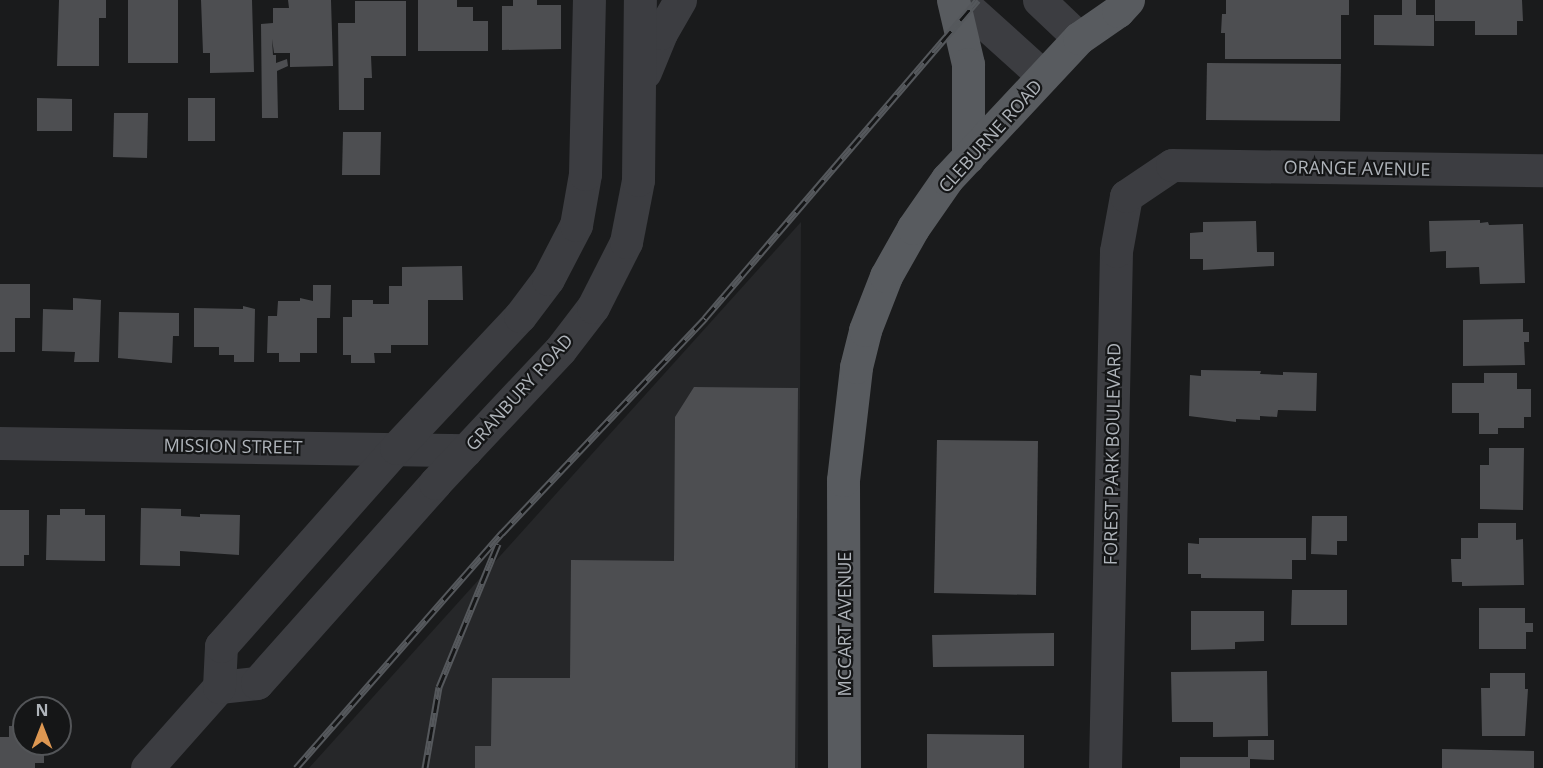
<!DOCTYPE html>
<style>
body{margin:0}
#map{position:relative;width:1543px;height:768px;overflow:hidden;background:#1a1b1c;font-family:"Open Sans",sans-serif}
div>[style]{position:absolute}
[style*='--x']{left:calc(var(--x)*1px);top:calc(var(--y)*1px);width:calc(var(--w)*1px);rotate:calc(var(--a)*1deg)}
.built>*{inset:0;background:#262729}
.building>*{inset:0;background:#4d4e51}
.minor>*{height:33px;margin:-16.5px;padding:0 16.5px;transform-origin:16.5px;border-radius:16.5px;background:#3c3d41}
.major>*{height:33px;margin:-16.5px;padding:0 16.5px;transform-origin:16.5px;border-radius:16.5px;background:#585b5f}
.rail>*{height:7px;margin-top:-3.5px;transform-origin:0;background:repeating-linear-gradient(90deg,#151617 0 14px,#55585c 0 28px);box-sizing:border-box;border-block:2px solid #55585c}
span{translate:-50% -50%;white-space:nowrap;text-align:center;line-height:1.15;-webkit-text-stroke:4.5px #151617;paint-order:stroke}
.street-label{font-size:18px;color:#afb4ba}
.north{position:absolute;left:12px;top:696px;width:60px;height:60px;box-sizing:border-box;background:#151617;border:2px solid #535558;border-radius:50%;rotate:0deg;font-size:16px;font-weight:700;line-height:24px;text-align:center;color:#afb4ba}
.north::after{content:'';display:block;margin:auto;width:21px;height:27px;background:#dd9752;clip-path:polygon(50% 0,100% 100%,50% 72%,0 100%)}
</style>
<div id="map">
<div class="built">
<div style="clip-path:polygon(801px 222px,798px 768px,309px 768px)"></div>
</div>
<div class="building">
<div style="clip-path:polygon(59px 0,106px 0,106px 18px,99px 18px,99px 66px,57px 66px)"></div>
<div style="clip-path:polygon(128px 0,178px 0,178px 63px,128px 63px)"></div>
<div style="clip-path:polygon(201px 0,252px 0,254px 72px,210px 73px,210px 53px,203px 53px)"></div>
<div style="clip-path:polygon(288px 0,331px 0,333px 66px,290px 67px,290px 53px,274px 53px,272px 39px,273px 55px,276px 55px,276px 63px,287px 59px,288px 66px,277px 71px,278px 118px,262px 118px,261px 24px,273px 23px,273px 8px,289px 8px)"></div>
<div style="clip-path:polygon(418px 0,457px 0,457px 7px,473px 7px,473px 21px,488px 21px,488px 51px,418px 51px)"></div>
<div style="clip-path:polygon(513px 0,537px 0,537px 5px,561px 5px,561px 49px,502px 50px,502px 6px,513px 6px)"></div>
<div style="clip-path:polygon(1226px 0,1349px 0,1349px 15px,1341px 15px,1341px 59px,1225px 59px,1225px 33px,1221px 33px,1222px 14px,1226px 14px)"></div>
<div style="clip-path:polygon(1402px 0,1416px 0,1416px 15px,1434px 15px,1434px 46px,1374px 45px,1374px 15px,1402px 15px)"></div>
<div style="clip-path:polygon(1435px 0,1522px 0,1523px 21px,1517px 21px,1517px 35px,1475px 35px,1475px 21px,1435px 21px)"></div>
<div style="clip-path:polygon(355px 1px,406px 1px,406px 56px,371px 56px,372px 78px,364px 78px,364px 110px,339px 110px,338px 23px,355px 23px)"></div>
<div style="clip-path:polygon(1207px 63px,1341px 64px,1340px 121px,1206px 120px)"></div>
<div style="clip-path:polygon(37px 98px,72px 99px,72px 131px,37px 131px)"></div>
<div style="clip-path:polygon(188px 98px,215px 98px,215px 141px,188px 141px)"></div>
<div style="clip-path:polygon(114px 113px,148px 113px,147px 158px,113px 157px)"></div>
<div style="clip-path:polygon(343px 132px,381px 132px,380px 175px,342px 175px)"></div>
<div style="clip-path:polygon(1480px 220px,1480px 223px,1488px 222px,1489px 225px,1523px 224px,1525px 283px,1480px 284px,1479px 267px,1446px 268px,1446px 251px,1430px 252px,1429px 221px)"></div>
<div style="clip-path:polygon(1256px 221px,1257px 252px,1274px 252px,1274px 266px,1203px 270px,1203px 259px,1190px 259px,1190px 233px,1203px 232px,1203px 222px)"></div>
<div style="clip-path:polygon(462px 266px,463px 300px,428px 300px,428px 345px,391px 345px,391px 353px,374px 353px,375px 363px,351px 363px,351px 355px,343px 355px,343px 317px,352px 317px,352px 300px,373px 300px,373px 304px,389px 304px,389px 286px,402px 286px,402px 267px)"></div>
<div style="clip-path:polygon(0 284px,30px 284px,30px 318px,15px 318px,15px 352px,0 352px)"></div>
<div style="clip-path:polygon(313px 285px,331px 285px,330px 318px,317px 318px,317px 353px,300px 353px,300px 362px,279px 362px,279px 353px,267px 353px,268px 316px,277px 316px,278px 301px,300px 301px,300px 298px,313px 301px)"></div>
<div style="clip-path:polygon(73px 298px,101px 300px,99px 362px,74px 362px,75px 352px,42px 351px,43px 309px,73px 310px)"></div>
<div style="clip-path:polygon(243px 306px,255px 309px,254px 362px,234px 362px,234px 355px,219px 355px,219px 347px,194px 347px,194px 308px,243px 309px)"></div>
<div style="clip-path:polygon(119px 312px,179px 313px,179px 336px,173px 336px,172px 363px,118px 358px)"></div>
<div style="clip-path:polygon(1523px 319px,1523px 332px,1529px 332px,1529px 342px,1524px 342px,1525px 365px,1463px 366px,1463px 320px)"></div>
<div style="clip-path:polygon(1201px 370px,1261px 371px,1260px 374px,1283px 375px,1283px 372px,1317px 373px,1316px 411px,1278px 410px,1277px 417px,1260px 416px,1260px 420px,1236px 419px,1236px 422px,1189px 416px,1190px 375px,1201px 376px)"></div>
<div style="clip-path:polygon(1484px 373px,1517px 373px,1517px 389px,1531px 389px,1531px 417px,1524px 417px,1524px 428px,1498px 428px,1498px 434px,1479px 434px,1479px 413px,1452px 413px,1452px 383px,1484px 383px)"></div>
<div style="clip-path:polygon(694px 387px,798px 388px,795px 768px,475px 768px,475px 746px,491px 746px,492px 678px,570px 678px,571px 560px,674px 561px,675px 417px)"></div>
<div style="clip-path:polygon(937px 440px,1038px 441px,1036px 595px,934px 593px)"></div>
<div style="clip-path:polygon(1489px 448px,1524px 448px,1523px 510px,1480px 509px,1480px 465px,1489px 465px)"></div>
<div style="clip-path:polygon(141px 508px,181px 509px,181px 516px,200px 517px,200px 514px,240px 515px,239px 555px,180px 551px,180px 566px,140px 565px)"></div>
<div style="clip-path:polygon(60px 509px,85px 509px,85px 515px,105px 515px,105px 561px,46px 560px,47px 515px,60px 515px)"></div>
<div style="clip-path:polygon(0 510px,29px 510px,29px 555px,24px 555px,24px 566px,0 566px)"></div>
<div style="clip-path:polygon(1312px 516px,1347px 516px,1347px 541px,1337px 541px,1337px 555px,1311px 554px)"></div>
<div style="clip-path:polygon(1478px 523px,1516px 523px,1516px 540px,1523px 539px,1524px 585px,1462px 586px,1462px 582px,1452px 582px,1451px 559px,1461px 559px,1461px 538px,1478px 538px)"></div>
<div style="clip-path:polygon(1199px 538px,1306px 538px,1306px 560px,1292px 560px,1292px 579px,1201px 578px,1201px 574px,1188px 574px,1188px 543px,1199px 544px)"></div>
<div style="clip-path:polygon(1292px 590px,1347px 590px,1347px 625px,1291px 625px)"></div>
<div style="clip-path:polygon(1479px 608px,1525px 608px,1525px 623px,1533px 623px,1533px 632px,1526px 632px,1526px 649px,1479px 649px)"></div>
<div style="clip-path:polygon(1191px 611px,1264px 611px,1264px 641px,1235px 642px,1235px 649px,1191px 650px)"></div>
<div style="clip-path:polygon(1054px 633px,1054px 666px,933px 667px,932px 635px)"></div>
<div style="clip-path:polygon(1267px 671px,1268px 736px,1213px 737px,1213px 722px,1172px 722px,1171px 672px)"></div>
<div style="clip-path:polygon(1490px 673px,1525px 673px,1525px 689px,1528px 689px,1525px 736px,1482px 736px,1481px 688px,1490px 688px)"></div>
<div style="clip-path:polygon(9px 726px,24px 726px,24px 744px,44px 744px,44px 763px,35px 763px,35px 768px,0 768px,0 737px,9px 737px)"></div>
<div style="clip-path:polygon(927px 734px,1024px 735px,1024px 768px,927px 768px)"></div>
<div style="clip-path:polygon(1248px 740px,1274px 740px,1274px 760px,1250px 759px,1250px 768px,1180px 768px,1180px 757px,1248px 757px)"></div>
<div style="clip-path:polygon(1442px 749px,1534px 751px,1534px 768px,1442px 768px)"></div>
</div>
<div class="minor">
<div style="--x:959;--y:0;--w:113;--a:42.1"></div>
<div style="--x:1039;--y:0;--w:55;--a:43.5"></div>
<div style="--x:645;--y:72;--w:42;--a:-67.7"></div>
<div style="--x:661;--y:33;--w:38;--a:-60"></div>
<div style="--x:0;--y:443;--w:466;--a:0.9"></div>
<div style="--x:219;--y:687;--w:38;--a:-6"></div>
<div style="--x:257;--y:683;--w:268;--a:-48.3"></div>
<div style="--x:435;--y:483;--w:183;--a:-46.8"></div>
<div style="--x:560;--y:350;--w:54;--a:-52.5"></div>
<div style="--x:593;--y:307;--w:73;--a:-63.1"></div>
<div style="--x:626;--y:242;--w:63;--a:-79"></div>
<div style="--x:638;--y:180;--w:180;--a:-89.4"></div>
<div style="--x:147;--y:768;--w:108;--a:-48.4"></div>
<div style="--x:219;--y:687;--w:41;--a:-87.2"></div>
<div style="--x:221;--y:646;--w:264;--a:-48.5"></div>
<div style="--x:396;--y:448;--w:181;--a:-46.8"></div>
<div style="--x:520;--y:316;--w:46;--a:-52.9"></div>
<div style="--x:548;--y:279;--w:61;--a:-62.6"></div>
<div style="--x:576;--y:225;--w:52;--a:-80"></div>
<div style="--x:585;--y:174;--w:174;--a:-88.7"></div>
<div style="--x:1105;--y:768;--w:517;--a:-88.78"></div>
<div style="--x:1116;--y:251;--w:56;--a:-79.7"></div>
<div style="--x:1126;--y:196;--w:55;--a:-34"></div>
<div style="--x:1172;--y:165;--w:371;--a:0.8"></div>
</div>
<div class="major">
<div style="--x:953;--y:0;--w:66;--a:76.8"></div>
<div style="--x:968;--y:64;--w:93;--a:90"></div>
<div style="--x:844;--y:768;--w:288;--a:-90.2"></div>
<div style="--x:843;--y:480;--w:114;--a:-83.4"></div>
<div style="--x:856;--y:367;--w:38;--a:-76"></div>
<div style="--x:865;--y:330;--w:58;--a:-68.7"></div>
<div style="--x:886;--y:276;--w:55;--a:-60.6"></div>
<div style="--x:913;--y:228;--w:60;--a:-55.2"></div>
<div style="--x:947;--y:179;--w:193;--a:-46.9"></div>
<div style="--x:1079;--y:38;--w:47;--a:-34.7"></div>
<div style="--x:1118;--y:11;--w:15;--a:-48"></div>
</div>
<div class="rail">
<div style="--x:296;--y:768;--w:313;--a:-48.8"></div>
<div style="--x:502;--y:533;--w:296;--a:-46.6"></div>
<div style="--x:705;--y:318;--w:419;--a:-49.4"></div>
<div style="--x:425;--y:768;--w:82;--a:-80.2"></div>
<div style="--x:439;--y:687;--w:155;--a:-67.6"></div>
</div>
<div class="street-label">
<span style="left:990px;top:136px;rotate:-48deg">CLEBURNE ROAD</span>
<span style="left:1357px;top:168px;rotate:1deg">ORANGE AVENUE</span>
<span style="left:519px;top:392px;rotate:-48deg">GRANBURY ROAD</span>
<span style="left:233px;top:446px;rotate:1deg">MISSION STREET</span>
<span style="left:1112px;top:454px;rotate:-89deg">FOREST PARK BOULEVARD</span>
<span style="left:844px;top:624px;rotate:-90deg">MCCART AVENUE</span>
</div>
<div class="north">N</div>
</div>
